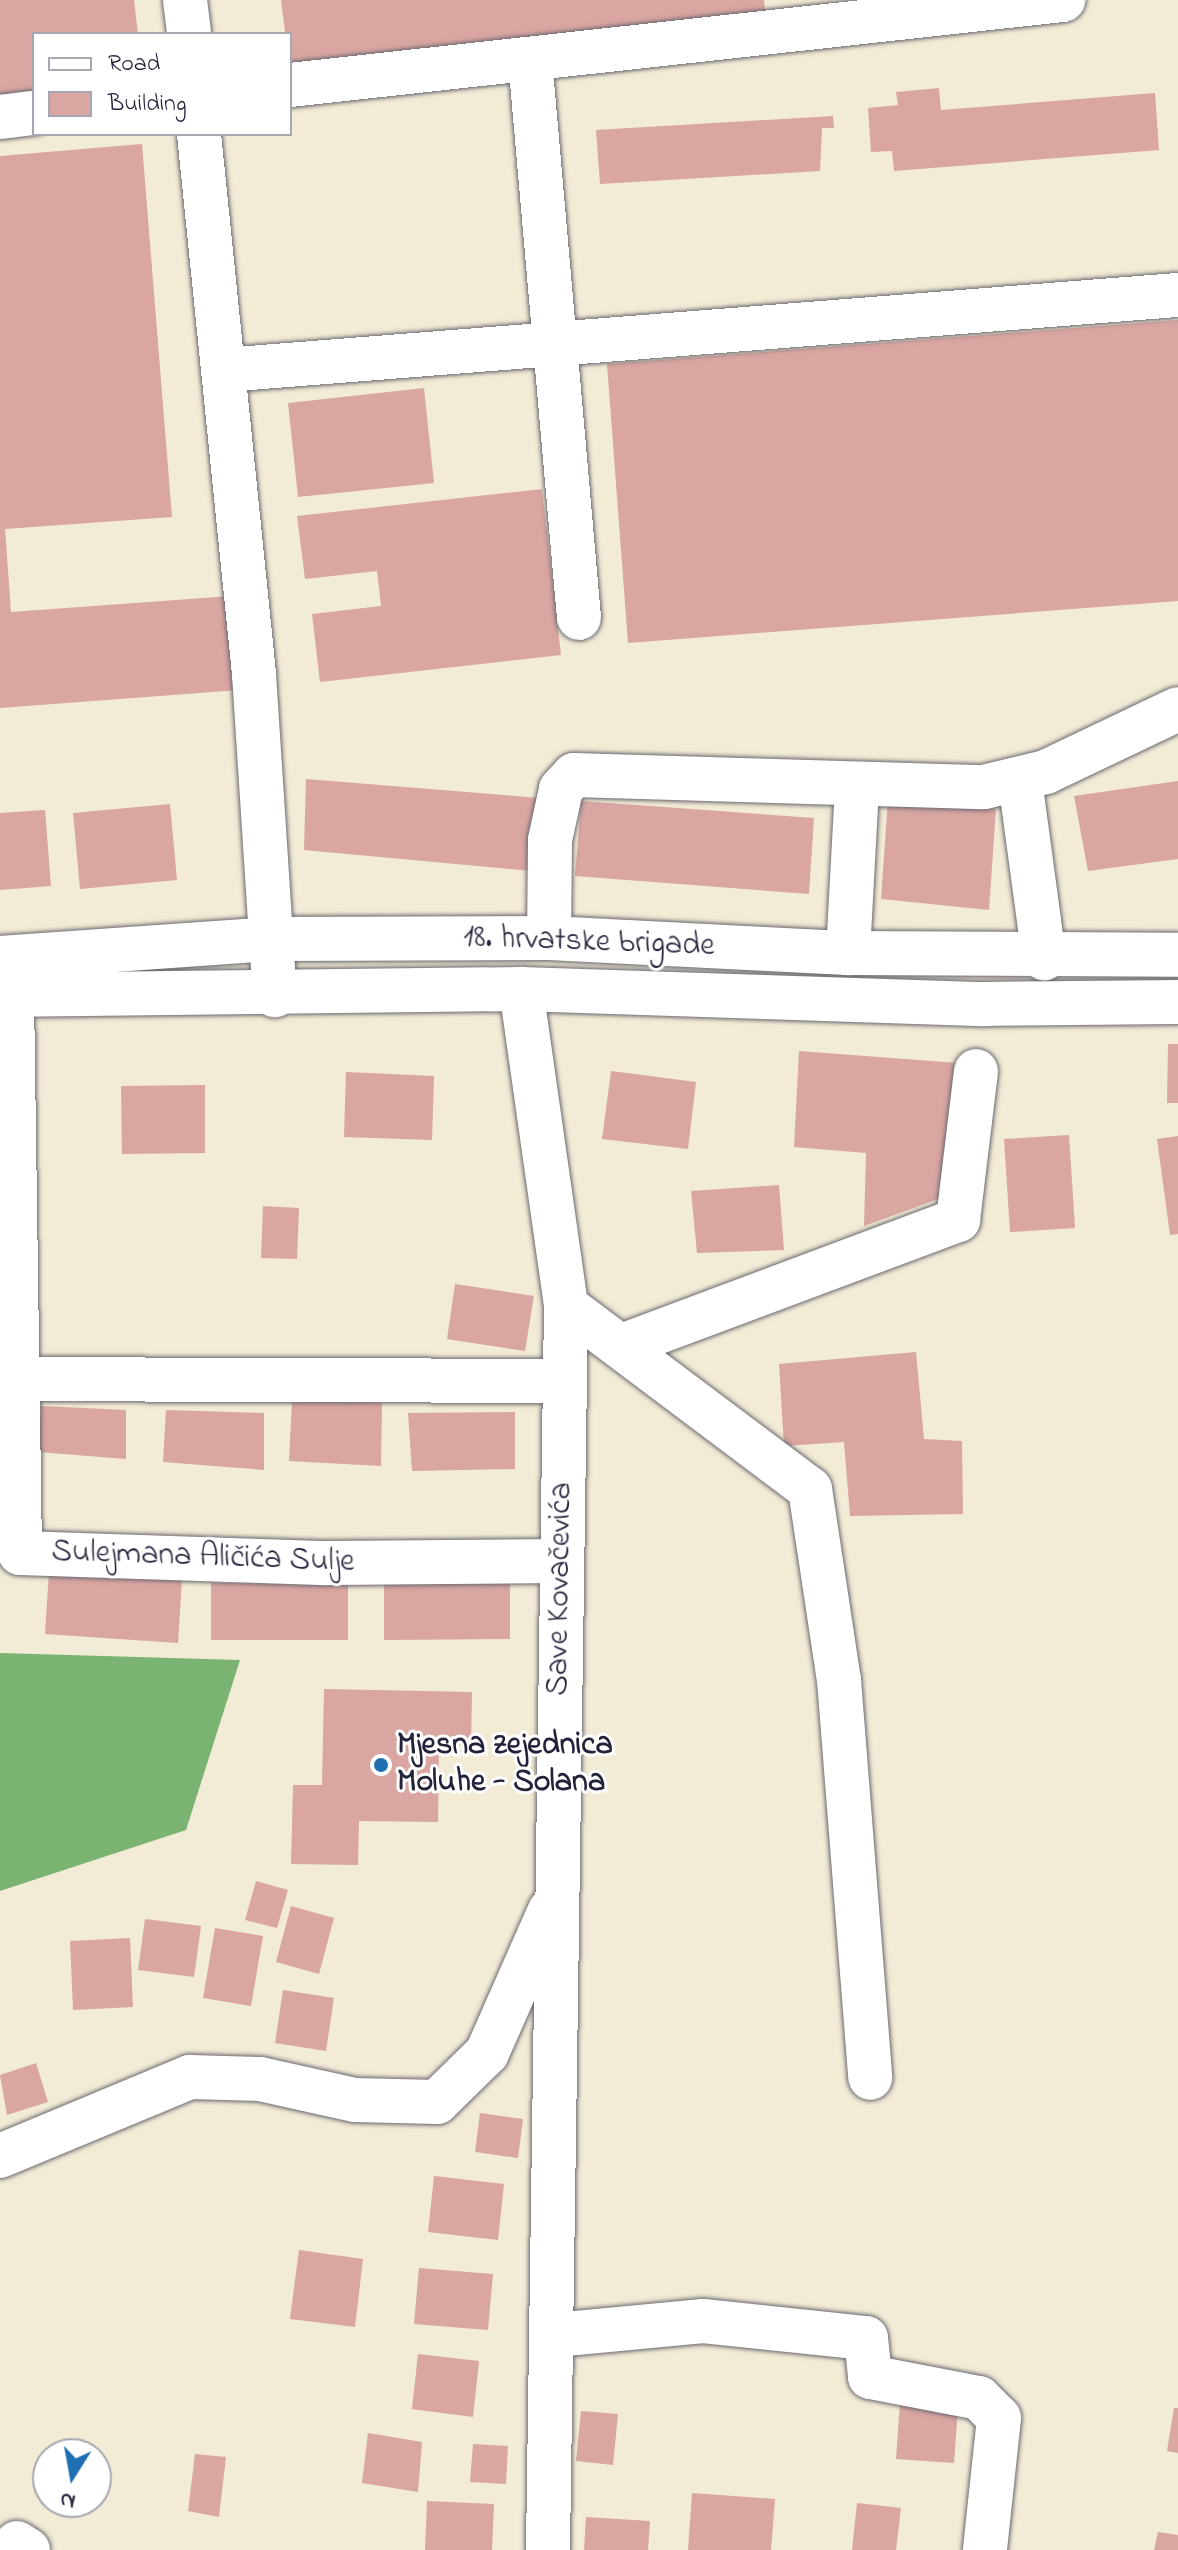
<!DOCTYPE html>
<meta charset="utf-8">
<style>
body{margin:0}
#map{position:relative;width:1178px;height:2550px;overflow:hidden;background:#f2ebd5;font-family:"Indie Flower",sans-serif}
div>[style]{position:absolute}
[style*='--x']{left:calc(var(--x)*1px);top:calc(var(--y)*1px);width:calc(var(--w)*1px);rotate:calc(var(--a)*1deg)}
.forest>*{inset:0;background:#7ab372}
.building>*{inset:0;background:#d9a6a1}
.roads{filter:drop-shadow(0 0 2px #6b6871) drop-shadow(0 0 2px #6b6871)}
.minor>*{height:44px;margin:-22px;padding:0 22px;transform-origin:22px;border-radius:22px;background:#fff}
.major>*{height:44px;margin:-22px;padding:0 22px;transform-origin:22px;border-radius:22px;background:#fff}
.dots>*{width:22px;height:22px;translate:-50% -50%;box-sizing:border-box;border:4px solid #fff;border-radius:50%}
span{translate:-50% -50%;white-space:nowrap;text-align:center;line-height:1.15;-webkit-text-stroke:6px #fff;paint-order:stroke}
.street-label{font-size:32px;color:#22223b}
.poi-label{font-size:32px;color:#22223b;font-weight:700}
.left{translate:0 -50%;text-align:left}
.legend{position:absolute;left:32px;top:32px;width:260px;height:104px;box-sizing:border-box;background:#fff;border:2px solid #a7a7b1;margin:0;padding:10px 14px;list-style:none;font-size:24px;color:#22223b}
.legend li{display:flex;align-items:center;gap:16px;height:40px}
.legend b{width:40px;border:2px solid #a7a7b1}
.north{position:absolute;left:32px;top:2438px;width:80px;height:80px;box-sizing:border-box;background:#fff;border:2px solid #a7a7b1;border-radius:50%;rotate:191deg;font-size:22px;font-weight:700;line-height:32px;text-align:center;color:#22223b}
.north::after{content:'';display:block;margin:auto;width:28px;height:36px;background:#1f6fb2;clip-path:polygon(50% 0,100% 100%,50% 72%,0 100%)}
</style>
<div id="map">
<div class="forest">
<div style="clip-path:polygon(0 1653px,240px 1660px,186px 1830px,0 1891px)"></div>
</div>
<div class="building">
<div style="clip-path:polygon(0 0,134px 0,138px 34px,34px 34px,34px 92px,0 95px)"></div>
<div style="clip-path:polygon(281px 0,764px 0,766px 19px,290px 71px)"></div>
<div style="clip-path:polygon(939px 88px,941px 110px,1155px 93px,1159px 150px,894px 171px,892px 151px,871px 152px,868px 108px,898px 105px,896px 92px)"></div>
<div style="clip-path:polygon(833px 116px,834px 128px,822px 128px,820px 171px,600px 184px,596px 130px)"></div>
<div style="clip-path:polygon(142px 144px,172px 517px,5px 529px,11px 612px,231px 596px,239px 690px,0 708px,0 156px)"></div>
<div style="clip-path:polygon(1178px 320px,1178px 601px,628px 643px,607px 364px)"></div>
<div style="clip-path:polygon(424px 388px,434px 483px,298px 497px,288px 403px)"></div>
<div style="clip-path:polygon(542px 489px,561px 655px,320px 682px,312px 614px,381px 606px,377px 571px,305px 579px,297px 516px)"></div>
<div style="clip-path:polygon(306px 779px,540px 798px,532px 871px,304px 850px)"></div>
<div style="clip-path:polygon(1178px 781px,1178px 859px,1088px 871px,1074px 796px)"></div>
<div style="clip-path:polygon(888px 799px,996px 809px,989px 910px,881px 899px)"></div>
<div style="clip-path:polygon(581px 801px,814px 818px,809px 894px,575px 876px)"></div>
<div style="clip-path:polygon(170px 804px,177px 880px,80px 889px,73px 813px)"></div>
<div style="clip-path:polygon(45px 810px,51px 886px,0 890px,0 813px)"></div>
<div style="clip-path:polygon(1168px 1044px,1178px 1044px,1178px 1103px,1167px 1103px)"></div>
<div style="clip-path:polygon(799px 1051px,958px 1063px,949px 1195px,864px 1226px,866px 1153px,794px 1147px)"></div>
<div style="clip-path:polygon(611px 1071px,696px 1082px,688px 1149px,602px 1139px)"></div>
<div style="clip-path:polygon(346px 1072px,434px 1076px,432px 1140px,344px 1137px)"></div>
<div style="clip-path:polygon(205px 1085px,205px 1153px,122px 1154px,121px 1086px)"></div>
<div style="clip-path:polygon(1069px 1135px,1075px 1228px,1010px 1232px,1004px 1139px)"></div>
<div style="clip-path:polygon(1178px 1136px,1178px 1234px,1170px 1235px,1157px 1139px)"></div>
<div style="clip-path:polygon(779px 1185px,784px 1250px,697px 1253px,691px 1191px)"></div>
<div style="clip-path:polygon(263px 1206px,299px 1208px,297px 1259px,261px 1258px)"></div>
<div style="clip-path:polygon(455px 1284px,534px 1296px,525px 1351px,447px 1339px)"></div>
<div style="clip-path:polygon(916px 1352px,924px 1439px,962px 1441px,963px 1514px,850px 1516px,844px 1442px,784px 1446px,779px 1364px)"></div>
<div style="clip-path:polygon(292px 1401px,382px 1403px,381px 1466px,289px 1461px)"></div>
<div style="clip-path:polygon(41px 1406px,126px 1410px,126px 1459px,38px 1452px)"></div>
<div style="clip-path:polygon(166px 1410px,264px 1413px,264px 1470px,163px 1462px)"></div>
<div style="clip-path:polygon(515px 1412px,515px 1469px,412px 1471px,408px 1413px)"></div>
<div style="clip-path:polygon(49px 1571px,182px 1579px,178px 1643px,45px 1634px)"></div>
<div style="clip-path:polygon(384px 1581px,510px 1581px,510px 1639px,384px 1640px)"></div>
<div style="clip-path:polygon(211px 1583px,348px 1584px,348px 1640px,211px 1640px)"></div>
<div style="clip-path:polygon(324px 1689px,472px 1692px,471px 1745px,439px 1744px,438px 1822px,359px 1821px,358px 1865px,291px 1864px,293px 1785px,322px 1785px)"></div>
<div style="clip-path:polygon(256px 1881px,288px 1890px,277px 1928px,245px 1920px)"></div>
<div style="clip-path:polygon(291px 1906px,334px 1918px,319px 1974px,276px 1962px)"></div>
<div style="clip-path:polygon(145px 1919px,201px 1926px,194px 1977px,138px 1970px)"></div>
<div style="clip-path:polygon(215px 1928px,263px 1936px,251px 2006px,203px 1998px)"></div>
<div style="clip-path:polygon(130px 1938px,133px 2007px,73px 2010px,70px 1941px)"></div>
<div style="clip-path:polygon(283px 1990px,334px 1998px,326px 2051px,275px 2043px)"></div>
<div style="clip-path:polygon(36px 2063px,48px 2102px,7px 2115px,0 2075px)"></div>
<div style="clip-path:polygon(480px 2113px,523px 2119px,518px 2158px,475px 2152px)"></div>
<div style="clip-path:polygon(434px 2176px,504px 2184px,498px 2240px,428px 2232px)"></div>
<div style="clip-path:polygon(299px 2250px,363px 2259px,355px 2327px,290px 2319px)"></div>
<div style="clip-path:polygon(419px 2268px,493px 2274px,488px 2330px,414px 2324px)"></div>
<div style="clip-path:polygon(418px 2354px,479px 2361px,473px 2417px,412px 2409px)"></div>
<div style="clip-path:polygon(900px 2403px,958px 2408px,954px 2463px,896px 2459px)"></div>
<div style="clip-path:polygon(1174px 2408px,1178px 2408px,1178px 2453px,1167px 2451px)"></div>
<div style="clip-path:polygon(581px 2411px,618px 2414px,613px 2465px,576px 2461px)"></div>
<div style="clip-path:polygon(368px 2433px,422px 2442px,418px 2492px,362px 2483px)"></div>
<div style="clip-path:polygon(473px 2444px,508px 2446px,506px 2484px,470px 2482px)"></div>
<div style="clip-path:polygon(195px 2454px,226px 2457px,219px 2517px,188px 2511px)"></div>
<div style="clip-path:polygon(692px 2493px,775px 2499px,771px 2550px,688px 2550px)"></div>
<div style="clip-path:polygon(427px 2501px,494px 2504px,492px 2550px,425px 2550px)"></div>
<div style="clip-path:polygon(857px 2503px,901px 2508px,896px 2550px,852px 2550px)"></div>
<div style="clip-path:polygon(586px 2517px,650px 2521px,648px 2550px,584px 2550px)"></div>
<div style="clip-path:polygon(1158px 2532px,1178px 2535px,1178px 2550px,1154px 2550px)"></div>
</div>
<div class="roads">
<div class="minor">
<div style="--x:185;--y:0;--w:34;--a:83"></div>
<div style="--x:530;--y:59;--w:561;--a:84.99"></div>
<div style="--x:290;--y:85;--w:778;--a:-6.28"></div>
<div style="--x:0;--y:117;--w:34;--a:-7"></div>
<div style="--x:199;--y:134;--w:543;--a:84.18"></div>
<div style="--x:254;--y:674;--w:322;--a:86.3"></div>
<div style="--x:224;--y:370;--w:957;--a:-4.5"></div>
<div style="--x:1020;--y:780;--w:180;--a:82.3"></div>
<div style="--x:549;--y:938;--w:98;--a:-89.4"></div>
<div style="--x:550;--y:840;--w:52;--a:-77.8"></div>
<div style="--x:561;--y:789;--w:19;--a:-47"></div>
<div style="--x:574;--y:775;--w:410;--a:1.7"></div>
<div style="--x:984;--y:787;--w:64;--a:-13.6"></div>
<div style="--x:1046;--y:772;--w:146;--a:-25.5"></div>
<div style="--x:848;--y:953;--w:165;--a:-86.9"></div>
<div style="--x:521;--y:989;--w:320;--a:81.9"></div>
<div style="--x:566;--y:1306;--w:1244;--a:90.83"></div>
<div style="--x:12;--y:994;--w:559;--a:89.18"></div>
<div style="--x:20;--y:1553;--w:308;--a:1.9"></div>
<div style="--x:328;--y:1563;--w:234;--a:-0.5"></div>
<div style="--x:566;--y:1306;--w:305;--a:36.9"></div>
<div style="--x:810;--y:1489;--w:193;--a:81.4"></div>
<div style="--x:839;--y:1680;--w:399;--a:85.5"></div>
<div style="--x:624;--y:1345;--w:357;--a:-20.5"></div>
<div style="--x:958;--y:1220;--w:150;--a:-83.1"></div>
<div style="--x:0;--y:1379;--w:564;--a:0.2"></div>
<div style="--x:0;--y:2156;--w:206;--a:-22.6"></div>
<div style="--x:190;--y:2077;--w:70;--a:1.6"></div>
<div style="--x:260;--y:2079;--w:97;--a:12.5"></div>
<div style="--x:355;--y:2100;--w:82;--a:1.4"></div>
<div style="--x:437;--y:2102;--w:70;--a:-44.4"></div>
<div style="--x:487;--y:2053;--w:156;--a:-66.2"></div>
<div style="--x:555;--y:2335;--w:149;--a:-5.4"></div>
<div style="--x:703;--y:2321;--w:164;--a:6"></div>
<div style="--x:866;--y:2338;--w:39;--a:84"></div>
<div style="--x:870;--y:2377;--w:111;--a:10.9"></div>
<div style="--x:979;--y:2398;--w:28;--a:45"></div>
<div style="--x:999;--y:2418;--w:133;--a:96.1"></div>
<div style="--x:17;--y:2543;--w:13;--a:32"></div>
</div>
<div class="major">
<div style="--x:0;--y:958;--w:274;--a:-4"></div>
<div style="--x:273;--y:939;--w:276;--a:-0.2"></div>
<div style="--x:549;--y:938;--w:299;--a:2.9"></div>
<div style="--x:848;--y:953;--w:330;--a:0.3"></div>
<div style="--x:0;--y:995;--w:521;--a:-0.66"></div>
<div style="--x:521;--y:989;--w:463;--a:1.9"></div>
<div style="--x:984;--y:1004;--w:194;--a:-0.6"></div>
</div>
</div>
<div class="dots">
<div style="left:381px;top:1765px;background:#1f6fb2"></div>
</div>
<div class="street-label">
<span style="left:589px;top:943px;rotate:2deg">18. hrvatske brigade</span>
<span style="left:203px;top:1558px;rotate:2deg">Sulejmana Aličića Sulje</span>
<span style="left:561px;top:1589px;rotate:-89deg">Save Kovačevića</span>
</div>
<div class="poi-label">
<span class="left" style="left:397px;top:1765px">Mjesna zejednica<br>Moluhe - Solana</span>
</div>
<ul class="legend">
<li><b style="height:10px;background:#fff"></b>Road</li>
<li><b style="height:22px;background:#d9a6a1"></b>Building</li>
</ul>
<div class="north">N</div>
</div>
